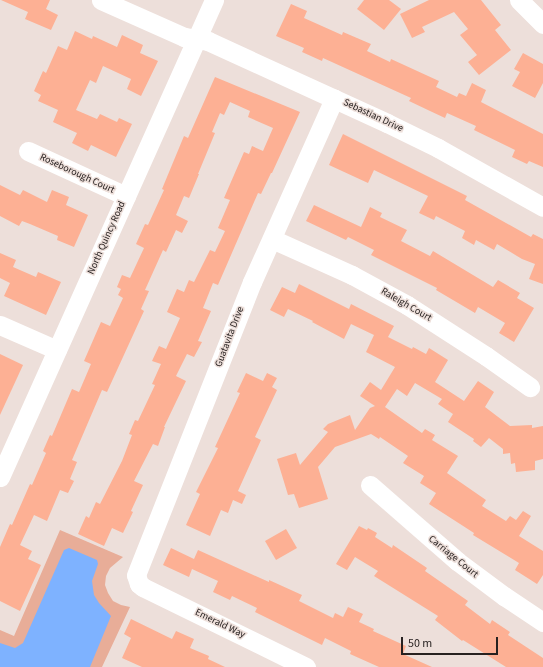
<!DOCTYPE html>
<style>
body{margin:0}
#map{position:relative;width:543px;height:667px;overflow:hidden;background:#eddfda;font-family:"Source Sans 3",sans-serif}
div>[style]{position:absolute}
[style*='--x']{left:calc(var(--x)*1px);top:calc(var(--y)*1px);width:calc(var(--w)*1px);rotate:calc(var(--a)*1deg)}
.green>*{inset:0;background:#e8ad98}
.water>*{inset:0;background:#7eb2ff}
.building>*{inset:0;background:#fdb094}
.minor>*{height:19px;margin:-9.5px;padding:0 9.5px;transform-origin:9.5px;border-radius:9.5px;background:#fff}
span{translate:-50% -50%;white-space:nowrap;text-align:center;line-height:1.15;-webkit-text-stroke:3px #eddfda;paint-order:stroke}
.street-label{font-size:10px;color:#272120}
.scale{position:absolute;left:401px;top:637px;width:97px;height:18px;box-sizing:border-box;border:2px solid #272120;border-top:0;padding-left:5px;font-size:12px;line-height:14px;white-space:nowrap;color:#272120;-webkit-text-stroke:3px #eddfda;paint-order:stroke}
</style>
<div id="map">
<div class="green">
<div style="clip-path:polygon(60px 530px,123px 557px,110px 568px,106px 576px,105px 585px,108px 593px,113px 601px,121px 605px,130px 607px,102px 667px,0 667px,0 630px,14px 636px)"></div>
</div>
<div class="water">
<div style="clip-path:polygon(69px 548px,97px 560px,98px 564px,92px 581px,94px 595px,99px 603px,111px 616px,90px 667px,0 667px,0 643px,15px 648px,23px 643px,64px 550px)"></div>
</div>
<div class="building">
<div style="clip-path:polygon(1px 0,50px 0,46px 9px,58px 15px,51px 30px,25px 19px,28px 12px)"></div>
<div style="clip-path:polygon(364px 0,389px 0,401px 9px,384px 30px,357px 9px)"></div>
<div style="clip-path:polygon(429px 0,481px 0,501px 25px,495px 30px,511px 50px,479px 75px,468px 62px,477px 55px,460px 35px,468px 29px,454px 12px,422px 27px,425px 32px,412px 38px,400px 14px)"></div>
<div style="clip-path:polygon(291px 4px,307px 11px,304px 18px,342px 35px,343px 32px,371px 44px,367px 51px,390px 62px,391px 59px,439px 81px,436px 87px,457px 97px,459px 93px,466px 96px,472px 83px,486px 90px,481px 102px,543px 134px,543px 167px,529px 161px,527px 164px,512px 157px,515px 150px,474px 130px,476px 126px,447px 113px,445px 118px,430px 111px,409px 101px,411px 98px,323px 58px,322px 61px,302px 52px,304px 48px,276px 36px)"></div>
<div style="clip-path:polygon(75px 31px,92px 39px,93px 36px,117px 47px,122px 35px,143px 45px,140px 53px,158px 61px,141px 96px,127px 89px,131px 79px,103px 66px,96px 83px,90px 80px,76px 110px,97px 119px,100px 114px,117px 122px,119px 118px,132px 124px,116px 157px,91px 145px,88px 151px,72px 143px,77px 133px,53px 122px,58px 110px,38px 101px,41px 95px,34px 91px,43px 71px,46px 73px,58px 46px,67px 50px)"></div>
<div style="clip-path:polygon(523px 53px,543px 64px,543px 83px,535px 98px,512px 86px,520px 72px,514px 69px)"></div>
<div style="clip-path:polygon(215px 77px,300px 112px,272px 173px,271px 173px,261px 194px,258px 193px,218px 285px,213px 283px,203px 308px,211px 311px,198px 341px,202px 342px,194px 357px,187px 354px,176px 376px,186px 381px,164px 427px,165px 427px,158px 446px,153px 444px,134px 481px,143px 485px,131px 511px,133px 512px,123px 533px,112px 528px,104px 546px,78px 534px,86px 516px,89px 518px,96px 502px,100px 504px,122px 461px,132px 435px,129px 434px,135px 420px,138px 421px,155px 385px,152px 384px,161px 364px,152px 361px,159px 346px,166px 349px,180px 318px,167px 312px,177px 289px,184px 292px,189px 280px,194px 282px,210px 250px,215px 252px,225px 231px,218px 228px,230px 200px,224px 198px,244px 152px,249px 154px,252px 146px,263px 151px,273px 128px,248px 117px,250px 111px,230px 102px,224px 115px,220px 113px,212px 132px,215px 133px,198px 174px,199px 174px,189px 198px,184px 196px,176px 215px,188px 221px,182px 233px,176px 230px,166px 252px,163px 250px,145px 290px,149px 291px,141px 309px,144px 311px,107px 392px,102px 390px,72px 460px,77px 462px,70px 479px,74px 481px,68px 493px,60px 490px,47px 521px,34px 515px,20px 545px,32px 551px,28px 559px,41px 565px,20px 611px,0 601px,0 547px,10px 524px,12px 525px,30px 484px,32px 485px,46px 453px,43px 451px,50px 435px,52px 436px,72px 389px,79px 392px,91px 364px,84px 361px,101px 322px,110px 326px,123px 298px,118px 295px,121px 289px,117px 287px,122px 275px,130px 278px,144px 248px,136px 244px,145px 224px,148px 225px,164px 190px,162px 189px,184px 136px,188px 138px)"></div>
<div style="clip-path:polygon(343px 134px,467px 196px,465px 200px,531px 237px,533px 234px,543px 239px,543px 284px,529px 279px,535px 264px,522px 259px,497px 244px,494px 250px,476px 240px,474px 245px,462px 238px,465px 231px,436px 216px,434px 220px,419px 213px,428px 196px,374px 170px,368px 183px,329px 165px)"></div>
<div style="clip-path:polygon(0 185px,20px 195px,23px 190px,47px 202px,52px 190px,69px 197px,66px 205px,88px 215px,74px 247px,57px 240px,58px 236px,30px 224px,22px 221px,19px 226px,0 216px)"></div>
<div style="clip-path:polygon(314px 205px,361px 227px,370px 207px,382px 213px,380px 217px,407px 230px,401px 241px,430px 256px,433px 251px,493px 287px,498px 280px,520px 293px,517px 298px,534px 308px,514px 342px,499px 333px,505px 323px,478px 307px,475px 313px,436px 290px,437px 288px,371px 255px,374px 250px,348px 237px,346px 240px,306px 221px)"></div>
<div style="clip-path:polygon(0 253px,16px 260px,13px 267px,36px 277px,38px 272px,61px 282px,46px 315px,4px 296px,10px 283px,0 278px)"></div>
<div style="clip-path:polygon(299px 284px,349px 309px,351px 304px,394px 326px,388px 337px,412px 349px,413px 347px,426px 354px,429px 348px,448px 360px,435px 382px,464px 401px,478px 381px,494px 392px,485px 407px,510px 426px,532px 425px,532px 428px,543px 426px,543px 459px,535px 461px,535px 470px,516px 472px,515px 463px,511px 464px,510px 453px,503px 454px,503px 449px,489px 438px,481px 447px,473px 441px,474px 439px,448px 422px,453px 414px,438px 404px,442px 399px,415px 383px,407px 396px,397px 389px,385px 407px,422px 433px,425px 429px,435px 435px,432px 440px,458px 456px,447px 473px,486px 500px,482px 506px,506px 521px,510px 516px,516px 520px,523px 511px,531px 516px,519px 536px,543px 551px,543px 575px,537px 584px,515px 570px,519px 563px,473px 535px,474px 533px,429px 504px,436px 493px,420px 483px,424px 476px,403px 463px,408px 456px,380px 437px,379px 439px,371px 434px,335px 447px,318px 467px,328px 499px,299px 508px,294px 494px,288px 495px,277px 459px,296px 453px,300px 465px,328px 432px,323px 429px,328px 424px,350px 415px,355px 430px,370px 408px,375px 406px,360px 396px,370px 382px,381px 390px,395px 367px,366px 352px,374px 335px,351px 324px,344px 339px,312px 322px,313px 321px,288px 309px,284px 317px,270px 310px,282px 287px,295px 293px)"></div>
<div style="clip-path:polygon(0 354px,23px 365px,0 415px)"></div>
<div style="clip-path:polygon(246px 373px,263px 381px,267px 373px,277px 378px,272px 387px,277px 390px,255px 437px,261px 440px,238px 491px,246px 495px,242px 504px,233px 500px,228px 513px,221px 510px,210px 536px,186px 525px,200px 494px,196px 492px,218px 448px,215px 447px,240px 393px,237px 392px)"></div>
<div style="clip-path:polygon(359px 526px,367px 530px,368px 528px,377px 533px,375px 537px,392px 548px,393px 545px,427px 568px,425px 571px,468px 601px,465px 605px,490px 624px,492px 620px,510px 632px,508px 635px,543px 658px,543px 667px,506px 667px,463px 640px,462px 641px,435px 620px,438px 616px,374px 576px,378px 571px,355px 557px,347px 570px,336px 564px)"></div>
<div style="clip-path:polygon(286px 529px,297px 548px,276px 560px,265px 541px)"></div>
<div style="clip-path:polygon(171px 548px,194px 559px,198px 550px,269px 582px,269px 580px,302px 595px,299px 601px,333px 618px,335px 613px,343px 617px,348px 607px,363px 614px,359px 622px,374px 629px,373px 631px,406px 646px,403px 654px,432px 667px,379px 667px,350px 654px,351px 651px,325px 638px,322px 645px,255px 612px,257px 608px,232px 596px,230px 600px,213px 592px,218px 581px,192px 569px,189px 577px,163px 565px)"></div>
<div style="clip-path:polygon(131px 619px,172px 639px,176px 631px,194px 639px,190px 648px,209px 656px,208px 659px,225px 667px,142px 667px,122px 658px,131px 638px,124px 634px)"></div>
</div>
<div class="minor">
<div style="--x:101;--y:0;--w:91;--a:24"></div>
<div style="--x:184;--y:37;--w:24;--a:9"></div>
<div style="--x:208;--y:41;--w:197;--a:24.6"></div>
<div style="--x:387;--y:123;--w:57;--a:26.1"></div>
<div style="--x:438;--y:148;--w:120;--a:29.3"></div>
<div style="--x:519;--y:0;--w:34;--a:45"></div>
<div style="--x:28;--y:151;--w:108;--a:24.7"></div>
<div style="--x:272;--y:239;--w:88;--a:24.2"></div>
<div style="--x:352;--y:275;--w:63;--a:28.6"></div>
<div style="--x:407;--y:305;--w:94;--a:32.8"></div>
<div style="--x:486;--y:356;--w:54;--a:35.2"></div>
<div style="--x:0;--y:325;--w:62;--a:23.7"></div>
<div style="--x:0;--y:477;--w:523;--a:-65.84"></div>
<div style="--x:370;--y:485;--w:116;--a:41.1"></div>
<div style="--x:457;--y:561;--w:59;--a:36.7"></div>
<div style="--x:504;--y:596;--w:47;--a:33.7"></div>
<div style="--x:306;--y:667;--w:182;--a:-153.9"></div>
<div style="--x:143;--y:587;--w:5;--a:-143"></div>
<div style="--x:139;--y:584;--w:9;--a:-108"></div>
<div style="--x:136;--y:575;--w:315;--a:-68.4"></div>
<div style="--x:252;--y:282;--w:201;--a:-65.9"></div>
</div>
<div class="street-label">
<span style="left:373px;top:116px;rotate:25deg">Sebastian Drive</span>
<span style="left:77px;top:174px;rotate:25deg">Roseborough Court</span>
<span style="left:107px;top:238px;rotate:-66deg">North Quincy Road</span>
<span style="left:406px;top:305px;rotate:30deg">Raleigh Court</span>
<span style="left:230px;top:337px;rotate:-69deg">Guatavita Drive</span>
<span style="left:453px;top:557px;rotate:39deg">Carriage Court</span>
<span style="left:220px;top:624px;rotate:26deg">Emerald Way</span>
</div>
<div class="scale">50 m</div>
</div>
